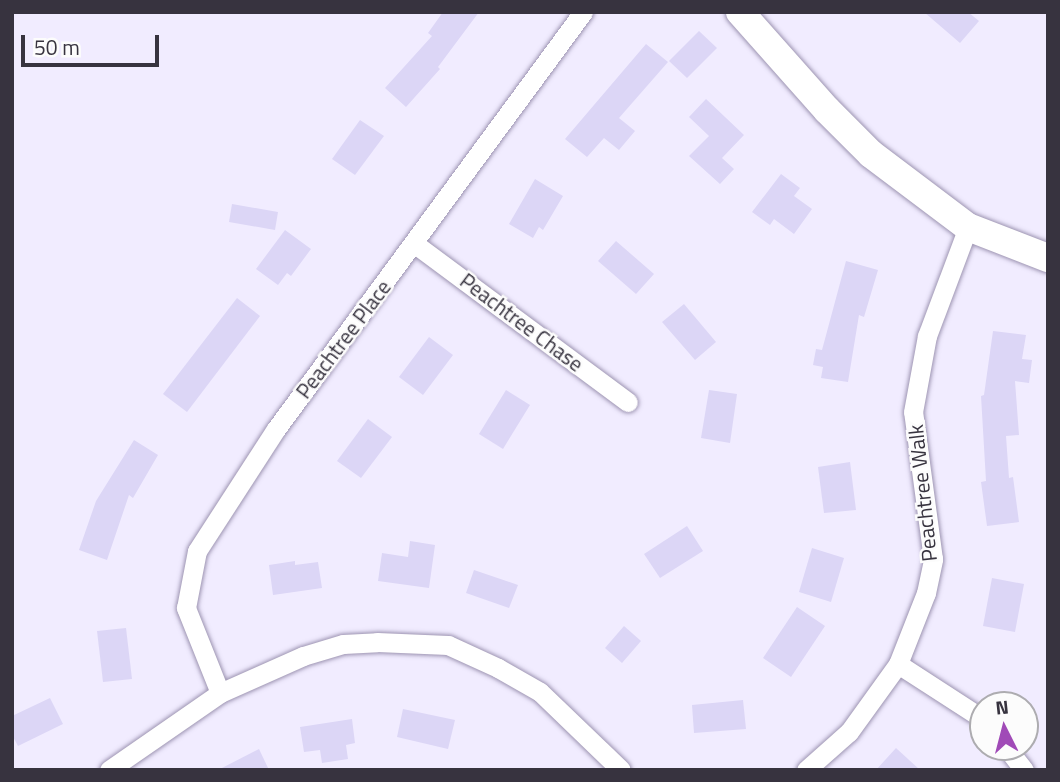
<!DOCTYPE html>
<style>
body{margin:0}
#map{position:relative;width:1060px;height:782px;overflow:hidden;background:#f1ecff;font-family:"Titillium Web",sans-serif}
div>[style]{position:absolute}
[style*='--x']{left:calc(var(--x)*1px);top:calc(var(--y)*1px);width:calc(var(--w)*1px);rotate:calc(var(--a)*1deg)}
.building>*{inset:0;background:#dcd6f6}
.roads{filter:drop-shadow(0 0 2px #9d94b2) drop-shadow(0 0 2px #9d94b2)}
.street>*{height:19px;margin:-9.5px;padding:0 9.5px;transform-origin:9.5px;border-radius:9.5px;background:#fff}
.secondary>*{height:28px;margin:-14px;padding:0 14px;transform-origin:14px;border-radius:14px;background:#fff}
span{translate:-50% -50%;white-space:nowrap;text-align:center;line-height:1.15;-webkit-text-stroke:5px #fcfcfc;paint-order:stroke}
.street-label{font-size:21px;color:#37333f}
.frame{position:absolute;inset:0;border:14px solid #37333f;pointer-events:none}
.north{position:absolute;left:969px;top:691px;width:70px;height:70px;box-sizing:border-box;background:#fcfcfc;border:2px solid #adacb0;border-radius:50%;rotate:354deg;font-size:19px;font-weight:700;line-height:28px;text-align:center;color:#37333f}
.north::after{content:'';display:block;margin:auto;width:24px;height:32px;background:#a04ab7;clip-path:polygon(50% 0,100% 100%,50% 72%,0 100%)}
.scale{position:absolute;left:21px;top:35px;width:138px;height:32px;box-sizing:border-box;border:4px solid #37333f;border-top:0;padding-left:9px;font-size:21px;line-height:24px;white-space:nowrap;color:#37333f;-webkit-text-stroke:5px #fcfcfc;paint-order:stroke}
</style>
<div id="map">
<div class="building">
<div style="clip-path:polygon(443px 12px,479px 12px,438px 67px,440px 69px,406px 107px,385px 88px,432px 36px,428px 33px)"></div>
<div style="clip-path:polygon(924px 12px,968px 12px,979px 21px,960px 43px)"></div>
<div style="clip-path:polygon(699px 31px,717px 48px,687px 78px,669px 61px)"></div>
<div style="clip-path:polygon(646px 44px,668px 62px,619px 118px,635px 131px,619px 150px,604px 138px,587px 157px,565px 139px)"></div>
<div style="clip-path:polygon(706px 99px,744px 135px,722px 158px,734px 169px,720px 184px,689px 156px,709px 136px,689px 117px)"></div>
<div style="clip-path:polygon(360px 120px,384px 136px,355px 175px,332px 159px)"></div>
<div style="clip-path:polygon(781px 174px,800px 188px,794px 196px,812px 209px,794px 234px,774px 219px,770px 225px,752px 212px)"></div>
<div style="clip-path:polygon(535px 179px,563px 196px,543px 230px,539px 227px,533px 238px,509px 224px)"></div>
<div style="clip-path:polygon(232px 204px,278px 212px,275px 230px,229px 222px)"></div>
<div style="clip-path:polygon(285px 230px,311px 249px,291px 276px,287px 273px,278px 285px,256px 269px)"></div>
<div style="clip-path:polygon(616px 241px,654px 274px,636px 294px,598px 261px)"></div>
<div style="clip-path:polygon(846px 261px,878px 270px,864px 317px,859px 315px,848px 382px,821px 378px,823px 367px,813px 365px,816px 349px,822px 350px)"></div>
<div style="clip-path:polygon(237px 298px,260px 316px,187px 412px,163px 394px)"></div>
<div style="clip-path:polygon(684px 304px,716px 342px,695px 360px,662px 322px)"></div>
<div style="clip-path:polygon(993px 331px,1026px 335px,1022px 359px,1032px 360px,1029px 383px,1015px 381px,1019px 435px,1006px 436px,1009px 478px,1013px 477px,1019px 522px,987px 526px,981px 482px,986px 481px,981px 396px,984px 395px)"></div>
<div style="clip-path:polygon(429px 337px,453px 355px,423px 395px,399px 377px)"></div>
<div style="clip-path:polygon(506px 390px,530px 405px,503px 449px,479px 434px)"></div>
<div style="clip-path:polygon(709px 390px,737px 394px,730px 443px,701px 438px)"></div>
<div style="clip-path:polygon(368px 419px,392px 437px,361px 478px,337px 461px)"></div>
<div style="clip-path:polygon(134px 440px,158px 455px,133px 498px,129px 495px,107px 560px,79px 550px,96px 501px)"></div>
<div style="clip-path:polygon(850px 462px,856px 510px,824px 513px,818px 467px)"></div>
<div style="clip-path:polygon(687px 526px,703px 551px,660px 578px,644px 554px)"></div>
<div style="clip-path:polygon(410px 541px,435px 545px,429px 588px,378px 581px,382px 553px,408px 557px)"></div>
<div style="clip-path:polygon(812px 548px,844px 558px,831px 602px,799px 592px)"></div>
<div style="clip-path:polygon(295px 561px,295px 565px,318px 562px,322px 588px,273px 595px,269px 565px)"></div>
<div style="clip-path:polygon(474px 570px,518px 585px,509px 608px,466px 593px)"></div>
<div style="clip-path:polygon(992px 578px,1024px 584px,1015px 632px,983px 626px)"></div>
<div style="clip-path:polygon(797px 607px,825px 626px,791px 677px,763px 658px)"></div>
<div style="clip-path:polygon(624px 626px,641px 641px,622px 663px,605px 648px)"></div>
<div style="clip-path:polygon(126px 628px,132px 679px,103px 682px,97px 631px)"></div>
<div style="clip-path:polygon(50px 698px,63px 724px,18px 746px,12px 735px,12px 716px)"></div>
<div style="clip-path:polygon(743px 700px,746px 729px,694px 733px,692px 705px)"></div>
<div style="clip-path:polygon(403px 709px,455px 720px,448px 749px,397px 737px)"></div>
<div style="clip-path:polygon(352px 719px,355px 743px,346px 745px,348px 759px,322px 763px,320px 750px,304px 752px,300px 727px)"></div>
<div style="clip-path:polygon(896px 748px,920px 770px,876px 770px)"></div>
<div style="clip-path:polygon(259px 749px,269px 770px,218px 770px)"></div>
</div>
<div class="roads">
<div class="street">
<div style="--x:415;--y:244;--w:265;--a:36.6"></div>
<div style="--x:898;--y:664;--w:101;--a:32.9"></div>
<div style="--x:220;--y:693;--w:92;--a:-111.8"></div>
<div style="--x:186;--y:608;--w:58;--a:-79.1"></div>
<div style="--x:197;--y:551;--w:145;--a:-57.1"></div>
<div style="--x:276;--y:429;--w:518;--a:-53.64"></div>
<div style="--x:1006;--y:747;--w:29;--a:52"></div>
<div style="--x:109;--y:770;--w:135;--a:-34.7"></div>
<div style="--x:220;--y:693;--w:91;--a:-24"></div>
<div style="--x:303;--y:656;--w:42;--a:-16.7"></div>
<div style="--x:343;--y:644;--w:34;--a:-3"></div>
<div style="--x:377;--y:642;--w:71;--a:2.4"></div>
<div style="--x:448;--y:645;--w:55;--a:24.7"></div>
<div style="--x:498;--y:668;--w:48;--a:29.7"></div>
<div style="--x:540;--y:692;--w:112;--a:43.9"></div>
<div style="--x:806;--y:770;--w:57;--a:-41.5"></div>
<div style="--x:849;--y:732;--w:84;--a:-54.2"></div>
<div style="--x:898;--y:664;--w:76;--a:-68.5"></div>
<div style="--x:926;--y:593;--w:35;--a:-78"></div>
<div style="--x:933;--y:559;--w:148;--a:-97.7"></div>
<div style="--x:913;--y:412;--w:77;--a:-79.6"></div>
<div style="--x:927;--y:336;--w:116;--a:-69.4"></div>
</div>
<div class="secondary">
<div style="--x:740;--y:12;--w:131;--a:48.4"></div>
<div style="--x:827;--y:110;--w:62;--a:45"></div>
<div style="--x:871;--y:154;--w:121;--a:37"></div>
<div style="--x:968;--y:227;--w:86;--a:21.2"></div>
</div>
</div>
<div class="street-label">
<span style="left:522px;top:322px;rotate:37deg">Peachtree Chase</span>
<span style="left:343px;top:339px;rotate:-53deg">Peachtree Place</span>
<span style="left:922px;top:493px;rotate:-96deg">Peachtree Walk</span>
</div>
<div class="frame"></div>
<div class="north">N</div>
<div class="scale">50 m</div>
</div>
